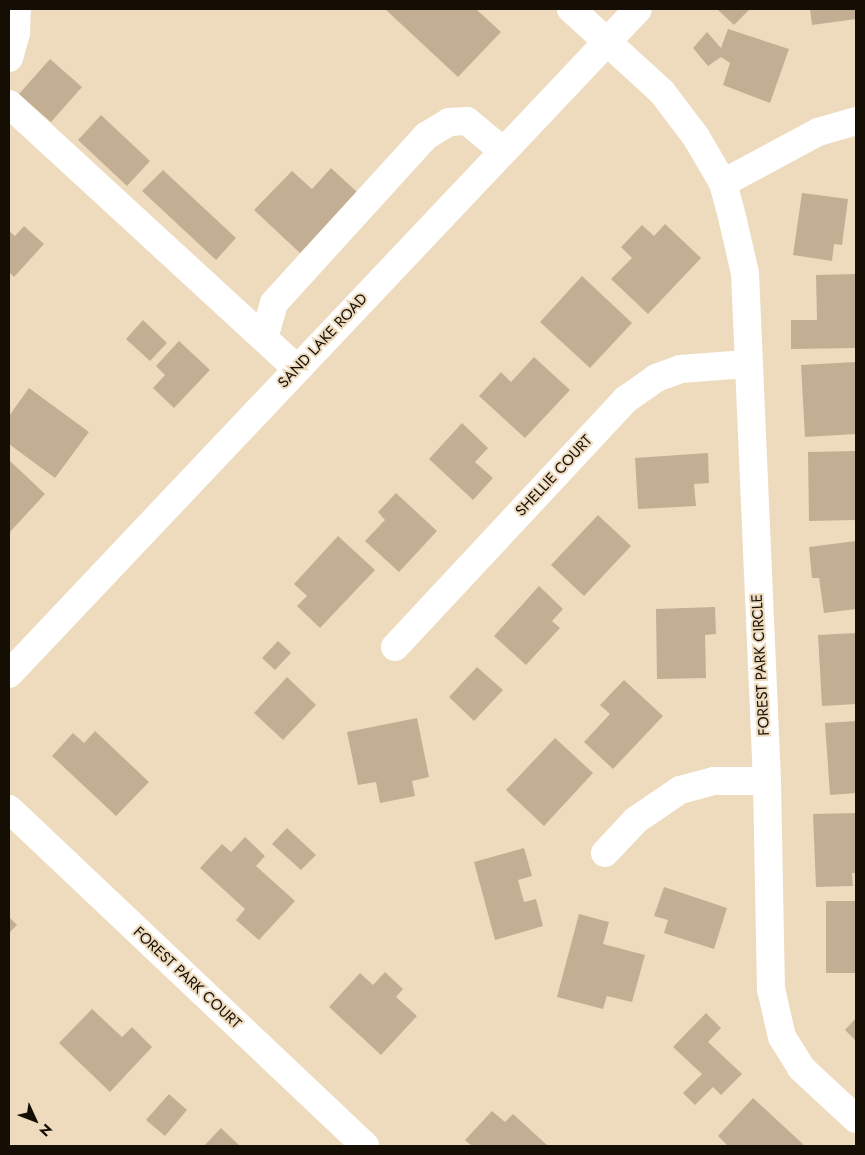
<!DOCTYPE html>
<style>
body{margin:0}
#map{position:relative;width:865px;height:1155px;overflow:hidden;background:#eedbbe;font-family:Jost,sans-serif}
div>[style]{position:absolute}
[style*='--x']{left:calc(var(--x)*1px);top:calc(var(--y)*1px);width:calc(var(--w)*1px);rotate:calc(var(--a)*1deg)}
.building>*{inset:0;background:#c2af93}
.minor>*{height:28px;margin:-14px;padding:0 14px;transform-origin:14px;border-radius:14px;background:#fff}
span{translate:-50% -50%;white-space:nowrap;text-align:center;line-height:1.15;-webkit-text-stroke:4px #eedbbe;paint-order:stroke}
.street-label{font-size:15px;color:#140e05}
.frame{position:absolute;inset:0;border:10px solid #140e05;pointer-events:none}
.north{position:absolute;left:10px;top:1095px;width:50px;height:50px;-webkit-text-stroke:4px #eedbbe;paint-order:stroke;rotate:133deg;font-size:14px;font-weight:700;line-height:20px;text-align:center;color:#140e05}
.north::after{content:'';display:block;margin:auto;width:18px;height:22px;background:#140e05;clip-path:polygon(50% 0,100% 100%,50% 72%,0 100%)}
</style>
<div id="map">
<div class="building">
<div style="clip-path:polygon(385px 9px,476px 9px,501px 32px,458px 77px)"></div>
<div style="clip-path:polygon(717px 9px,750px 9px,734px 25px)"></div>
<div style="clip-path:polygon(810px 9px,856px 9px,856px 19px,812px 25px)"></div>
<div style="clip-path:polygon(728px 29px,789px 49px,770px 103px,723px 85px,730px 63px,721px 57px,708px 66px,693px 48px,707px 32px,721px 48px)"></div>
<div style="clip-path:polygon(50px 59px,82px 87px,51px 122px,19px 94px)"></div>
<div style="clip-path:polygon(101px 115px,150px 161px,127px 186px,78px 140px)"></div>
<div style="clip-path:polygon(331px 168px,357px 192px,300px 253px,254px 210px,292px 171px,312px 189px)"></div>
<div style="clip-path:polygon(163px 170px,236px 238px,216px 260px,142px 191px)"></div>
<div style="clip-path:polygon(802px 193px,848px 199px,842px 245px,834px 244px,832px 261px,793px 255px)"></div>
<div style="clip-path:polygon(665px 224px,701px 258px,648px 314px,611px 279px,632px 258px,621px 247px,642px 225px,654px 236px)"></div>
<div style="clip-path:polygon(24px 226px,44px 244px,14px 277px,9px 272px,9px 231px,15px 236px)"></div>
<div style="clip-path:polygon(856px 274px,856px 348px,791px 349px,791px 320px,817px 320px,816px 275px)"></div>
<div style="clip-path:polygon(582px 276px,632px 323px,590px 368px,540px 322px)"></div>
<div style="clip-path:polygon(143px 320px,167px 343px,150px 361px,126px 339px)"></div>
<div style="clip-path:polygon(179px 341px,210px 370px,174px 408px,153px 388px,165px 375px,156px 366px)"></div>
<div style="clip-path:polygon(534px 357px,570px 390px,525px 438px,479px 396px,501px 372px,511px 382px)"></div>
<div style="clip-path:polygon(856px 362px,856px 434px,805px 437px,801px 365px)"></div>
<div style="clip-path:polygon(29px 388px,89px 432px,55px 478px,9px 444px,9px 416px)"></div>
<div style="clip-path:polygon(462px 423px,488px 448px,475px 462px,493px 478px,473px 500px,429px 459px)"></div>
<div style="clip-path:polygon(856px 451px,856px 520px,809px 521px,808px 452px)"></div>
<div style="clip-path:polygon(708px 453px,709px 483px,694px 484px,696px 506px,638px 509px,635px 458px)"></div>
<div style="clip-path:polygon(9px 460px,45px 494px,9px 533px)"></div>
<div style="clip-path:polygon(396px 493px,437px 531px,399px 572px,365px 541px,385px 520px,378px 512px)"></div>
<div style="clip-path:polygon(598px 515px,631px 546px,584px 596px,551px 565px)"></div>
<div style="clip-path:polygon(338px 536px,375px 570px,320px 628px,297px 606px,307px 596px,294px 584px)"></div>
<div style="clip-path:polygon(856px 541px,856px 609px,824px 613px,819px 578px,812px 578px,809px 547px)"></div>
<div style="clip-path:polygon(539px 586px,563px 609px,552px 621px,560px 628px,526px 665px,494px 636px)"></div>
<div style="clip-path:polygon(715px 607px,716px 634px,705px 635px,706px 678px,657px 679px,656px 609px)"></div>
<div style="clip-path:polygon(856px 633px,856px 704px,822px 706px,818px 635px)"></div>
<div style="clip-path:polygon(278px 641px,291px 653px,275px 670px,262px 658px)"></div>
<div style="clip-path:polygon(477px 667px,503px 690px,474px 721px,449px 697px)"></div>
<div style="clip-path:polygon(287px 677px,316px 705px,283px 740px,254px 713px)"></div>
<div style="clip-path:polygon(624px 680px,663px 716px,613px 769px,584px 742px,610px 714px,600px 705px)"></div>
<div style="clip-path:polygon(417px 718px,429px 777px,412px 781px,415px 796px,380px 803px,376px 782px,358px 785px,347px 732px)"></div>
<div style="clip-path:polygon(856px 721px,856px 793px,830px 795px,825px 723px)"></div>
<div style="clip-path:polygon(95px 731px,149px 782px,116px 816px,52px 756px,73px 733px,84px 743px)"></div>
<div style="clip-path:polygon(555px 738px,593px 773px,544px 826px,506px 790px)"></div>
<div style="clip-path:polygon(856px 813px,856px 873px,852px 873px,853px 886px,816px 887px,813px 814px)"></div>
<div style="clip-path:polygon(287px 828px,316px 855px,301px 870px,272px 844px)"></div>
<div style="clip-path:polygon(245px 837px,265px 856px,256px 866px,295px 901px,259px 940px,236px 920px,245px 909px,200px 868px,222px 844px,231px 852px)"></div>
<div style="clip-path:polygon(524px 848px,532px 876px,518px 880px,524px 902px,536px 899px,543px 926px,495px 940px,474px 862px)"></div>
<div style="clip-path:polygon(664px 887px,727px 908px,714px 949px,664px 933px,668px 920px,654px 916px)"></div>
<div style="clip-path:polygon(826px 901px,856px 901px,856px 973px,826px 973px)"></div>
<div style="clip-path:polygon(579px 914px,609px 922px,603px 944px,645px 955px,632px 1002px,607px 996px,603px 1009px,557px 997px)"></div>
<div style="clip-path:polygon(9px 917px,17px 925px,9px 933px)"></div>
<div style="clip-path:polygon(385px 972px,403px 989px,396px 997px,417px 1016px,381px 1055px,329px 1007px,360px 973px,373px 985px)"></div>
<div style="clip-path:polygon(92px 1009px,122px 1037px,132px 1027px,152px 1047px,110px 1092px,59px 1043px)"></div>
<div style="clip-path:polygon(706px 1013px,721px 1028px,708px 1042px,742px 1074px,721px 1095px,713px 1087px,695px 1105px,683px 1093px,702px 1074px,673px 1047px)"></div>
<div style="clip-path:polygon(856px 1018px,856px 1041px,845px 1030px)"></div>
<div style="clip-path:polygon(169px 1094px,187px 1110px,165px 1136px,146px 1120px)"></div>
<div style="clip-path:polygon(753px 1098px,805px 1146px,728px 1146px,718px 1136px)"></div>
<div style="clip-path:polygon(492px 1111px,505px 1122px,513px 1114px,548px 1146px,472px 1146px,465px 1140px)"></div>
<div style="clip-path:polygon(221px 1128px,240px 1146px,204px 1146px)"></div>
</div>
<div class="minor">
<div style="--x:571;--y:9;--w:123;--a:42.4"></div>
<div style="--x:662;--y:92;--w:56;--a:52.9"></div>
<div style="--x:696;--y:137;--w:53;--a:59.6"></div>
<div style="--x:723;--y:183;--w:39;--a:75"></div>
<div style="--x:733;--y:221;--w:53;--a:77"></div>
<div style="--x:745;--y:273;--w:508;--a:87.52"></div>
<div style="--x:767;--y:781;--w:208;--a:88.9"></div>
<div style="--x:771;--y:989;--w:49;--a:77.1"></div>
<div style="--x:782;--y:1037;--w:36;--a:58"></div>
<div style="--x:801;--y:1068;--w:75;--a:42.8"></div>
<div style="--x:9;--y:58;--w:26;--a:-74"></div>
<div style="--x:16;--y:33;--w:24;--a:-88"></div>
<div style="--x:9;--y:104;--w:391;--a:42.6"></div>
<div style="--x:723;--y:183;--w:108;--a:-28.2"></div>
<div style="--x:818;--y:132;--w:40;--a:-16"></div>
<div style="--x:264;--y:338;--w:36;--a:-74"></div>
<div style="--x:274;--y:303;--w:226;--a:-47.7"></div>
<div style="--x:426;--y:136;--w:27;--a:-31"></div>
<div style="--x:449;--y:122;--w:18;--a:-3"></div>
<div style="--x:467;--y:121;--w:47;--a:39.8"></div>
<div style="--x:395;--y:647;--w:338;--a:-47"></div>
<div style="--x:625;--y:400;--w:38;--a:-35"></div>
<div style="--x:656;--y:378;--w:27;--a:-20"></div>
<div style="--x:681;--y:369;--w:65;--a:-4.4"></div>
<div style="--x:9;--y:674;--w:915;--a:-46.59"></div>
<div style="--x:9;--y:809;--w:490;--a:43.4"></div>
<div style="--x:605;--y:853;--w:45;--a:-46.8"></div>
<div style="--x:636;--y:820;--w:53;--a:-34.3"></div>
<div style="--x:680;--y:790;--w:35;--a:-15"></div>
<div style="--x:714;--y:781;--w:53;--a:0"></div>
</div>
<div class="street-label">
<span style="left:323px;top:341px;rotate:-47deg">SAND LAKE ROAD</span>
<span style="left:554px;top:476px;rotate:-47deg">SHELLIE COURT</span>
<span style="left:761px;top:665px;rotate:-93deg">FOREST PARK CIRCLE</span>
<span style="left:187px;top:978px;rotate:43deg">FOREST PARK COURT</span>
</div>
<div class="frame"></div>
<div class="north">N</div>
</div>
